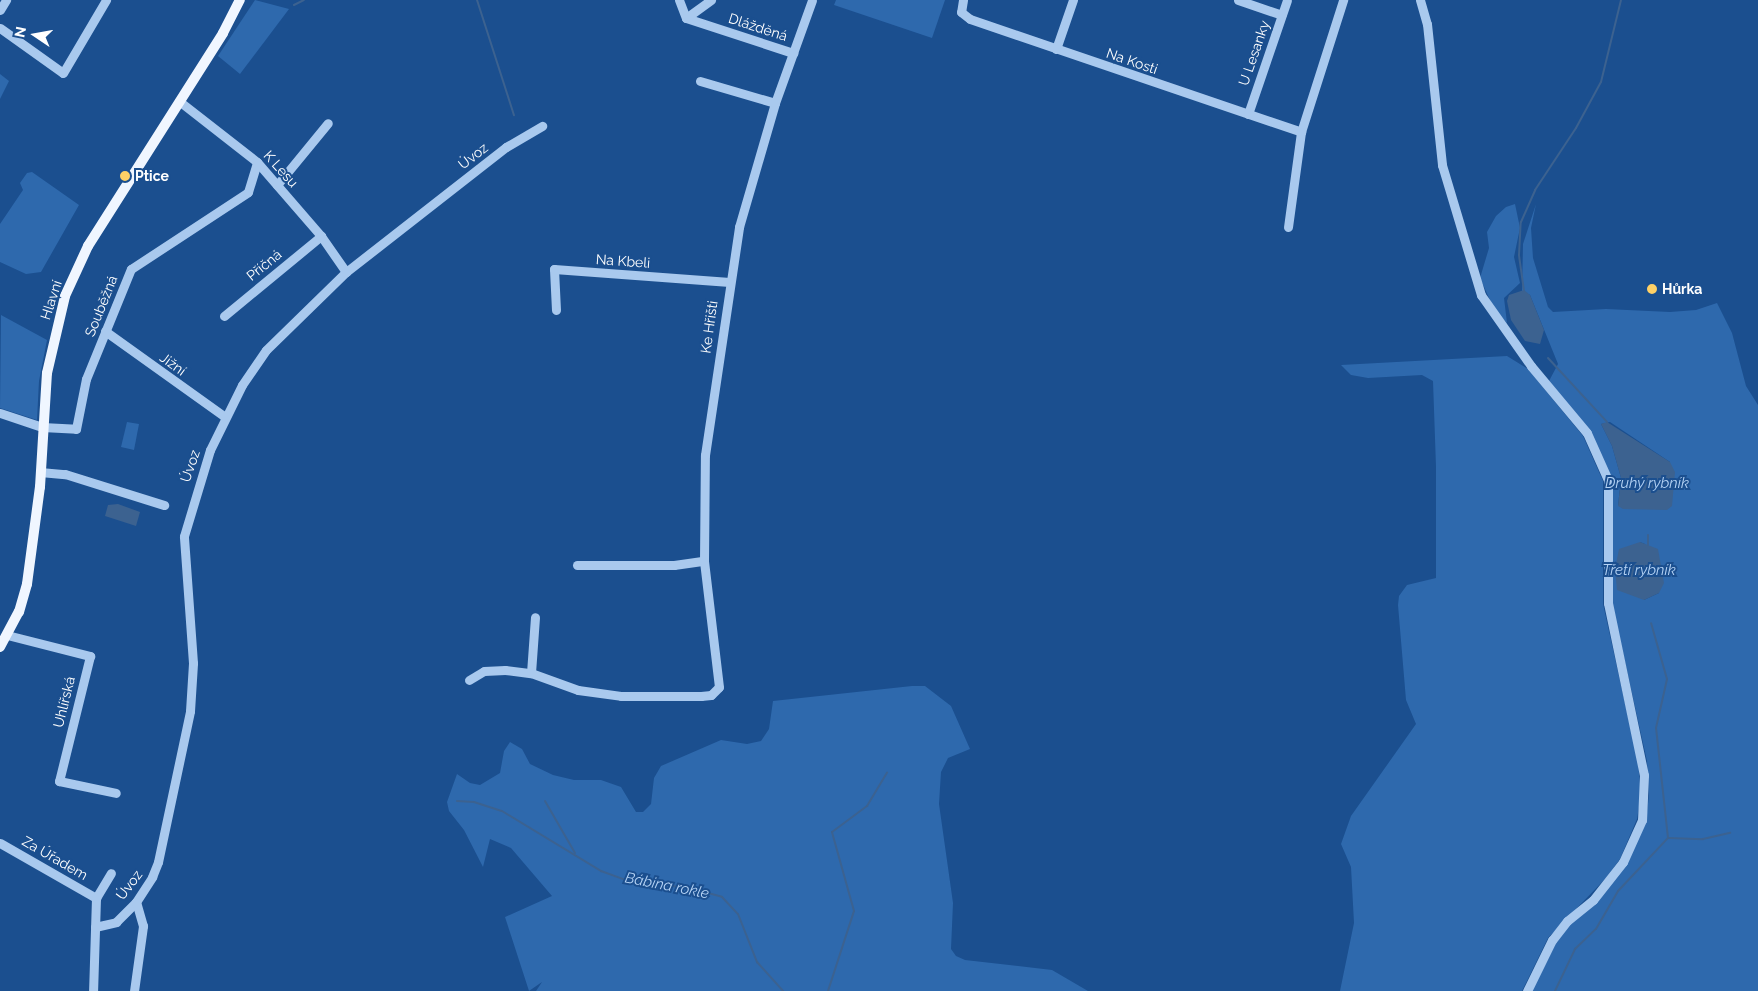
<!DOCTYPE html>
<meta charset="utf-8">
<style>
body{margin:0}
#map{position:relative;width:1758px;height:991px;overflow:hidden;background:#1b4f8f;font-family:Raleway,sans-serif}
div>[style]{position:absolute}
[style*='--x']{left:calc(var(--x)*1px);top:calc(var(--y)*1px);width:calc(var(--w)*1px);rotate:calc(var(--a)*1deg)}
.green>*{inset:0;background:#2e69ad}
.water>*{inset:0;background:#3c6290}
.stream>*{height:2px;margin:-1px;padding:0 1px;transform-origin:1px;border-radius:1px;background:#3c6290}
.minor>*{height:9px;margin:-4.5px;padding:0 4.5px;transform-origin:4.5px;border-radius:4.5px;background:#a9c9ee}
.major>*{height:10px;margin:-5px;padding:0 5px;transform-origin:5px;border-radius:5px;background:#f0f6ff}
.dots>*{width:14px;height:14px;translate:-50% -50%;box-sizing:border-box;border:2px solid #1b4f8f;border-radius:50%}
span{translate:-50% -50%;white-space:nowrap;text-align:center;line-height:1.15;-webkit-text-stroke:4px #1b4f8f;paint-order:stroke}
.street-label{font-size:14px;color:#fff}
.poi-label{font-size:14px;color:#fff;font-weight:700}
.left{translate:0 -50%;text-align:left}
.water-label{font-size:15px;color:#b5d3f5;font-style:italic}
.north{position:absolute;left:10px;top:10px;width:50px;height:50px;-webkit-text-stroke:4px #1b4f8f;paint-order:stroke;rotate:282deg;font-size:14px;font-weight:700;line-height:20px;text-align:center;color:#fff}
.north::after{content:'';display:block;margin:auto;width:18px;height:22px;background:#fff;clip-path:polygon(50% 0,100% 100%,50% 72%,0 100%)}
</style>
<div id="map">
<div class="green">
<div style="clip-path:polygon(255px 0,289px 9px,240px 74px,218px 56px)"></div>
<div style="clip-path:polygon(836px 0,945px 0,932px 38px,834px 5px)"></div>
<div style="clip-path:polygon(0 74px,9px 81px,0 99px)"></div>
<div style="clip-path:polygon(32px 172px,79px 205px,41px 272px,26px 274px,0 262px,0 224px,23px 190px,20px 183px,27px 173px)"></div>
<div style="clip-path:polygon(1515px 204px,1520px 228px,1514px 257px,1520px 283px,1504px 298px,1507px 323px,1495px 311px,1480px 278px,1489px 248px,1487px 232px,1496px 216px,1506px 207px)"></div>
<div style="clip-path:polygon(evenodd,1536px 204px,1531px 228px,1533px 258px,1548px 307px,1553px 312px,1606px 309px,1670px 312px,1696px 310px,1717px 303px,1732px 333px,1746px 386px,1758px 405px,1758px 991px,1532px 991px,1556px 943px,1570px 924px,1596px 903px,1627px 864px,1646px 821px,1649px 795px,1647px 761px,1612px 603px,1612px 480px,1590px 431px,1549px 381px,1558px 364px,1530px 295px,1522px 291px,1523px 244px,1536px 204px,1610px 422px,1670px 462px,1618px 506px,1621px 478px,1612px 446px,1601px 424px,1610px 422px,1536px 204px,1640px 542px,1645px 544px,1659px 593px,1644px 600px,1640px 542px)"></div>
<div style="clip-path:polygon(1px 315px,47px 340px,39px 381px,37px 420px,0 408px)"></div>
<div style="clip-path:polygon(1507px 356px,1528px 369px,1583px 436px,1603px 481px,1603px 604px,1638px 762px,1641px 795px,1637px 819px,1620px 859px,1606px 878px,1548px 938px,1522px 991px,1340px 991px,1354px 923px,1351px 867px,1341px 844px,1351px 816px,1416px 724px,1406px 700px,1398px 605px,1399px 596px,1407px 585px,1436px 578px,1436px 467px,1433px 381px,1422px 375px,1368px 378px,1351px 375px,1341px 365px)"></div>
<div style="clip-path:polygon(127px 422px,139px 424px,134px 450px,121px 447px)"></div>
<div style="clip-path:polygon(912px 686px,925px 686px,951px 706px,970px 749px,948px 758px,941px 772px,939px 804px,953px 903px,951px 949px,956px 956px,965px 960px,1052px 970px,1088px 991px,536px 991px,542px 982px,529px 991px,505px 917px,552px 896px,511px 848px,490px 839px,483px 867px,464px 830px,449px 811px,447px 802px,457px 774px,470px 783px,480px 785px,500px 773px,504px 751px,510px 742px,522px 749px,530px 764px,553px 775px,574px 780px,601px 780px,621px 787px,636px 812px,643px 812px,651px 804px,654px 778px,661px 766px,721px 740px,747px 744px,761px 741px,769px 729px,773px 701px)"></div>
</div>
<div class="water">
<div style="clip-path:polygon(1524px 290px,1530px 295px,1544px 330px,1540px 344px,1525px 341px,1511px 320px,1507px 301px,1509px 295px)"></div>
<div style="clip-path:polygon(1607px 422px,1670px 462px,1675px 472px,1672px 506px,1667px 510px,1623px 509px,1618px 506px,1621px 478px,1612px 446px,1601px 424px)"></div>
<div style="clip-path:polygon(118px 504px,140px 512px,136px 526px,105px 516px,108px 505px)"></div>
<div style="clip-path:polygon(1640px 542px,1658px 549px,1664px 583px,1659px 593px,1644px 600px,1617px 590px,1615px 569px,1619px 549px)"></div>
</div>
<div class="stream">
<div style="--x:477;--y:0;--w:121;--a:72.2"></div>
<div style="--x:294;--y:5;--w:11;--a:-27"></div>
<div style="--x:1524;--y:291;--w:36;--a:-98"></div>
<div style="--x:1519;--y:255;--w:33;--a:-87"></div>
<div style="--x:1521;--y:222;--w:35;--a:-66"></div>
<div style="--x:1535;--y:190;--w:74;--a:-56.5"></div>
<div style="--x:1576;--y:128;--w:52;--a:-61.5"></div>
<div style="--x:1601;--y:82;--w:84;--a:-76.3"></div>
<div style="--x:1548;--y:358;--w:87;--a:47.3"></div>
<div style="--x:1648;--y:545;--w:10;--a:-90"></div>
<div style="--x:457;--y:801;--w:17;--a:3"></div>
<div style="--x:474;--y:802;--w:29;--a:18"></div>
<div style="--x:502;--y:811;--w:116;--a:31.2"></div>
<div style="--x:601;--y:871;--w:23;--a:20"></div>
<div style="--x:623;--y:879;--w:71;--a:8.1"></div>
<div style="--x:693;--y:889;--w:30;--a:15"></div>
<div style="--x:722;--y:897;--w:23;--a:47"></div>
<div style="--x:738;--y:914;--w:52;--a:68.4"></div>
<div style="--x:757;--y:962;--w:39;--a:48"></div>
<div style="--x:545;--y:801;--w:60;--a:60"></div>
<div style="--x:1668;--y:838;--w:35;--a:2"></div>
<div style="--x:1703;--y:839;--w:28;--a:-13"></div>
<div style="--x:828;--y:991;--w:84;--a:-72"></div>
<div style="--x:854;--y:911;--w:82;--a:-105.6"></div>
<div style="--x:832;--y:832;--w:44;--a:-36.6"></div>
<div style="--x:867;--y:806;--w:39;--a:-59"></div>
<div style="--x:1555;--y:991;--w:47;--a:-64.5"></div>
<div style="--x:1575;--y:949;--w:29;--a:-44"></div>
<div style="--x:1596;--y:929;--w:44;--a:-59.9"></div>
<div style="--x:1618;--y:891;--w:73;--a:-46.7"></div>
<div style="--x:1668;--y:838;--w:111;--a:-96.2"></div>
<div style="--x:1656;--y:728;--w:50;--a:-77.3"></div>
<div style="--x:1667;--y:679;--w:58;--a:-105.9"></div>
</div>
<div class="minor">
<div style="--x:679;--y:0;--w:19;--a:69"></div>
<div style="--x:963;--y:0;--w:12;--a:99"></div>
<div style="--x:961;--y:12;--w:11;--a:38"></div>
<div style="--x:970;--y:19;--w:350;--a:18.8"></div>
<div style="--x:1238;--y:0;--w:46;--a:18.8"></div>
<div style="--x:1420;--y:0;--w:25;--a:74"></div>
<div style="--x:1427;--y:24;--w:142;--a:83.9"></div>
<div style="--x:1442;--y:165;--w:136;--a:73.3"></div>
<div style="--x:1481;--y:295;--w:87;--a:54.8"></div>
<div style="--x:1531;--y:366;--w:87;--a:50.1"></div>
<div style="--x:1587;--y:433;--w:51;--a:65.9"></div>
<div style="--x:1608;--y:480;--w:123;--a:90"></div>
<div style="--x:1608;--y:603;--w:176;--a:78.2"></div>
<div style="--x:1644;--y:775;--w:45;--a:92.5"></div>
<div style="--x:1642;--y:820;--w:46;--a:114.3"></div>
<div style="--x:1623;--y:862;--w:48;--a:128.3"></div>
<div style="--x:1593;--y:900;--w:33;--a:141"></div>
<div style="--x:1567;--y:921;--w:24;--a:128"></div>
<div style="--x:1552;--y:940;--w:57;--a:116.1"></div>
<div style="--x:0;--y:10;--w:12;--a:-59"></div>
<div style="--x:686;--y:18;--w:113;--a:18.1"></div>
<div style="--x:686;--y:18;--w:31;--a:-36"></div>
<div style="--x:0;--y:28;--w:77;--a:35.5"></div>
<div style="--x:63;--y:73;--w:85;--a:-59.5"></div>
<div style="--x:1056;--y:49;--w:52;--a:-70.9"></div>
<div style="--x:700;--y:81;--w:78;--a:16.3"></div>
<div style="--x:179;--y:101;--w:99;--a:38"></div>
<div style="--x:257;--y:162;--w:98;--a:49.1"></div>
<div style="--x:321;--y:236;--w:44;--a:55.2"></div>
<div style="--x:1248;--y:114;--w:120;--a:-71.1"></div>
<div style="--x:277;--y:185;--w:80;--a:-50.6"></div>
<div style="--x:1288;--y:227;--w:96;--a:-82.2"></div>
<div style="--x:1301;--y:132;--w:139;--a:-72.3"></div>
<div style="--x:556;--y:310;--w:41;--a:-92.8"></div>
<div style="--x:554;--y:269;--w:176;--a:4.2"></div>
<div style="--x:224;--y:316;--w:126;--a:-39.5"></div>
<div style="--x:105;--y:331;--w:148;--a:35.6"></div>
<div style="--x:0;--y:413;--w:44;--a:18.4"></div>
<div style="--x:42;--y:427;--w:34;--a:3"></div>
<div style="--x:76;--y:429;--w:51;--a:-78.7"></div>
<div style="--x:86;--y:379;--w:119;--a:-67.8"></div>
<div style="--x:131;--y:269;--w:140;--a:-33.3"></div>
<div style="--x:248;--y:192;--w:31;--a:-73"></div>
<div style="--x:40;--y:472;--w:25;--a:5"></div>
<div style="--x:65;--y:474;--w:104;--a:17.4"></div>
<div style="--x:577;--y:565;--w:97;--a:0"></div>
<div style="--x:674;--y:565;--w:30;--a:-8"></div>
<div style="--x:7;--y:635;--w:86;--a:14.2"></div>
<div style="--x:90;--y:656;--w:129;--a:103.9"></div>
<div style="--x:59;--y:781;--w:58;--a:11.9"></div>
<div style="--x:531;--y:673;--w:56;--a:-85.9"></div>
<div style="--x:469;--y:680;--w:17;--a:-31"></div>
<div style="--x:484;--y:671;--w:21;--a:-3"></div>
<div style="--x:505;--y:670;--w:26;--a:7"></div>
<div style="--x:531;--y:673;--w:50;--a:19.9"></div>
<div style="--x:578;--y:690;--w:43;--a:7.9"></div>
<div style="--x:621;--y:696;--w:80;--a:0"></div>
<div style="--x:701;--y:696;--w:10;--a:-6"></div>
<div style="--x:711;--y:695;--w:11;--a:-45"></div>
<div style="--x:719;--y:687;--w:127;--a:-96.8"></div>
<div style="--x:704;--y:561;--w:106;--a:-89.5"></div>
<div style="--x:705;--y:455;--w:231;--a:-81.5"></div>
<div style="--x:739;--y:227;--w:129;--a:-73.8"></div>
<div style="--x:775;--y:103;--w:109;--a:-70.2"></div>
<div style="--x:0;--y:843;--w:111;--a:29.8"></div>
<div style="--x:96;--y:898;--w:93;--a:91.8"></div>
<div style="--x:96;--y:898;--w:29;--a:-59"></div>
<div style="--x:95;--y:927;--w:22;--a:-13"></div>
<div style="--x:116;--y:922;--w:28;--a:-45"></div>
<div style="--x:136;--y:902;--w:30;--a:-57"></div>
<div style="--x:152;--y:877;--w:16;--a:-68"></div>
<div style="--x:158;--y:862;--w:154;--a:-78"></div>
<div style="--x:190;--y:711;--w:48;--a:-86.4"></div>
<div style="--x:193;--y:663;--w:127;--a:-94.1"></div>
<div style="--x:184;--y:536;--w:90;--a:-73.2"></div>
<div style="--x:210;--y:450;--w:72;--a:-63.8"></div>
<div style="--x:242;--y:385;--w:42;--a:-55.6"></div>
<div style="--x:266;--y:350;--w:112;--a:-44.3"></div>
<div style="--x:346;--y:272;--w:203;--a:-38"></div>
<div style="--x:506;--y:147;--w:42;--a:-30.3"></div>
<div style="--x:134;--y:991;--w:66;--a:-82.1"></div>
<div style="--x:143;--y:926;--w:25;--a:-106"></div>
</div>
<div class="major">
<div style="--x:0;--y:647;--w:40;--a:-62"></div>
<div style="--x:19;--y:612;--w:29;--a:-74"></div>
<div style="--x:27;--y:584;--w:98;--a:-82.4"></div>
<div style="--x:40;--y:487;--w:114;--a:-86.5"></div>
<div style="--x:47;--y:373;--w:79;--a:-76.8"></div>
<div style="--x:65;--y:296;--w:55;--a:-65.3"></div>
<div style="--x:88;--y:246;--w:252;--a:-57.6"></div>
<div style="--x:223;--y:33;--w:37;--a:-63"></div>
</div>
<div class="dots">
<div style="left:125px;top:176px;background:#ffd166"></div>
<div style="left:1652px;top:289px;background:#ffd166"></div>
</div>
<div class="street-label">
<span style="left:758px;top:27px;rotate:18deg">Dlážděná</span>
<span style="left:1254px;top:53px;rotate:-71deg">U Lesanky</span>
<span style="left:1132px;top:61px;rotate:19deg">Na Kosti</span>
<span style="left:473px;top:156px;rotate:-38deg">Úvoz</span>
<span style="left:281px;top:169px;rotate:48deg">K Lesu</span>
<span style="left:623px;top:261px;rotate:4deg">Na Kbeli</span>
<span style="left:264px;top:265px;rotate:-39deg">Příčná</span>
<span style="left:51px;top:300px;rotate:-72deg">Hlavní</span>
<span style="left:101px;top:306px;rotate:-68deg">Souběžná</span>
<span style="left:709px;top:327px;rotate:-82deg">Ke Hřišti</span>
<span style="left:173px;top:364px;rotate:36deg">Jižní</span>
<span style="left:190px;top:466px;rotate:-71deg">Úvoz</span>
<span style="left:64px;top:702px;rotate:-76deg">Uhlířská</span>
<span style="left:55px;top:858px;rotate:30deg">Za Úřadem</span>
<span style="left:129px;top:885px;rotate:-53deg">Úvoz</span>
</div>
<div class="poi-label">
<span class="left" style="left:135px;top:176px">Ptice</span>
<span class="left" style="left:1662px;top:289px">Hůrka</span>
</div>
<div class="water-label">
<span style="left:1647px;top:484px">Druhý rybník</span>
<span style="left:1639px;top:571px">Třetí rybník</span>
<span style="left:667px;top:886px;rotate:11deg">Bábina rokle</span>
</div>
<div class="north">N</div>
</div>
